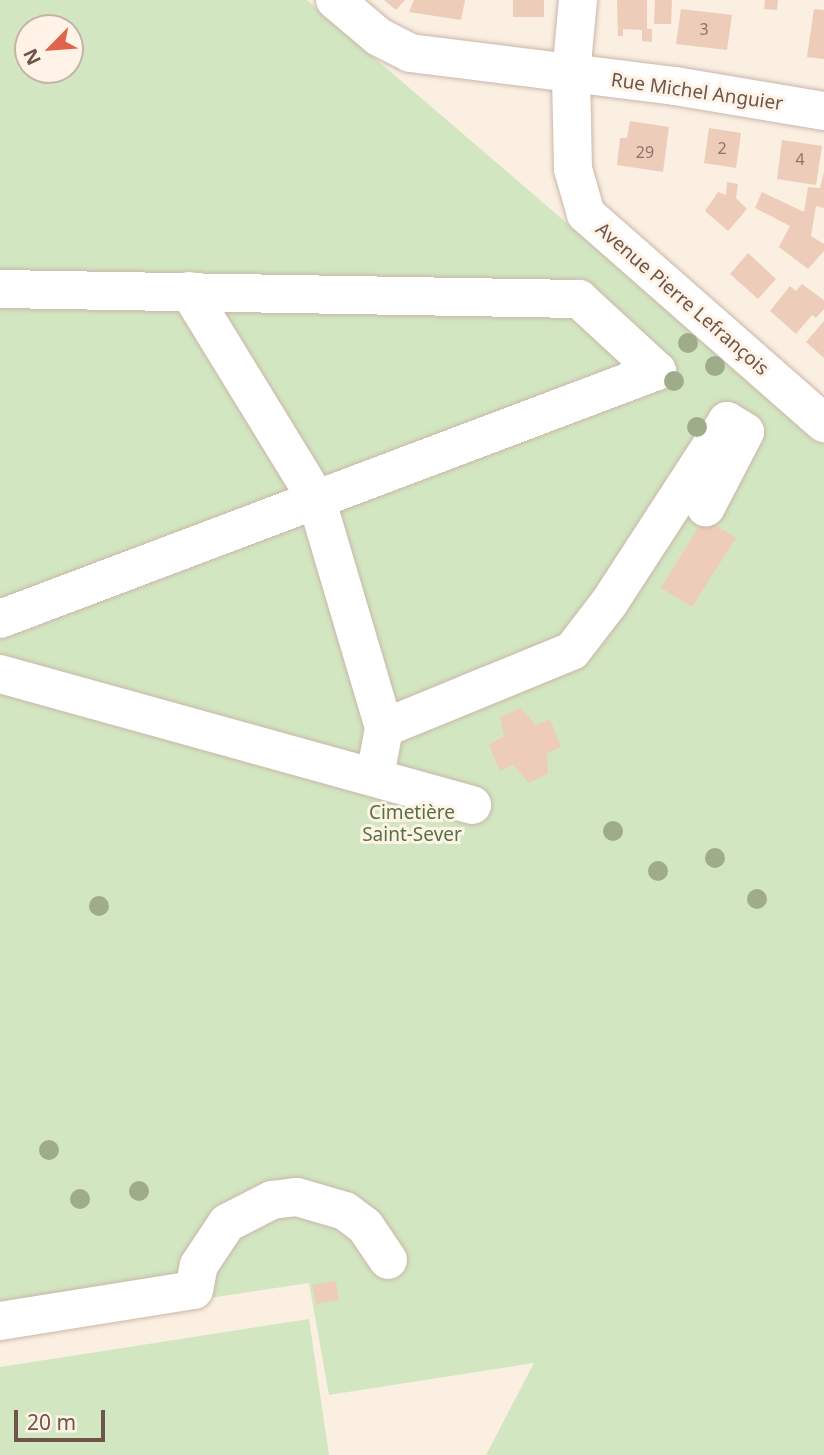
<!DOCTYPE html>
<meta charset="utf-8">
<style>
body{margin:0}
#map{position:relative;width:824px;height:1455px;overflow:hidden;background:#faefe1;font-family:"Noto Sans",sans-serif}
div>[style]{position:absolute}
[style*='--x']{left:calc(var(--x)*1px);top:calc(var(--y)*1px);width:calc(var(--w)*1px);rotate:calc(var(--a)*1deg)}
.green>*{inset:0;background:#d2e7c1}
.building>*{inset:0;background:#eeccba}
.roads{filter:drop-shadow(0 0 2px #cab6a9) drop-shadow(0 0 2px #cab6a9)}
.minor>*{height:38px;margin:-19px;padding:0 19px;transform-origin:19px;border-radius:19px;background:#fff}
.trees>*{width:20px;height:20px;margin:-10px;border-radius:50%;background:#9fac8a}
span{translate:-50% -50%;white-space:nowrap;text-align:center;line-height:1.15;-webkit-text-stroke:6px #fef3e6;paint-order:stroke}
.number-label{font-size:16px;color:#907366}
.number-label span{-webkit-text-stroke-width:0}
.street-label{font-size:19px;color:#70554a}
.park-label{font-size:19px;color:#547542}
.north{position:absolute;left:14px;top:14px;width:70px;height:70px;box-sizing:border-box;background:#fef3e6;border:2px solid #c5b4a8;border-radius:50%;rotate:245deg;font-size:19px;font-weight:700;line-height:28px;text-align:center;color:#70554a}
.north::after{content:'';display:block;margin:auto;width:24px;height:32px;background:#de654c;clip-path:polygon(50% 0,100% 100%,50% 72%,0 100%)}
.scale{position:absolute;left:14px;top:1410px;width:91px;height:32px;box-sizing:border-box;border:4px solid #70554a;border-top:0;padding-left:9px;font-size:21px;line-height:24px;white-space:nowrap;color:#70554a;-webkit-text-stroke:5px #fef3e6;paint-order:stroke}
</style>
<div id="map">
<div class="green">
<div style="clip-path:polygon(evenodd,0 0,307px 0,824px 444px,824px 1455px,486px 1455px,534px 1363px,329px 1395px,309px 1283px,0 1330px,0 0,28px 28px,70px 28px,70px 70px,28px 70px,28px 28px)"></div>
<div style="clip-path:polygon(309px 1319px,329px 1455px,0 1455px,0 1367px)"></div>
</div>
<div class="building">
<div style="clip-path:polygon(384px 0,405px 0,396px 10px)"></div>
<div style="clip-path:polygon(414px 0,465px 0,461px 20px,409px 12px)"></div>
<div style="clip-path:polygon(513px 0,544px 0,544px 17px,513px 17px)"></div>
<div style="clip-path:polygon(617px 0,647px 0,647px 29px,652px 29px,652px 42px,642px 41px,642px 30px,623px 29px,623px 36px,618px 36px)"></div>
<div style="clip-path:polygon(655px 0,672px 0,671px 24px,654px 24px)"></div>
<div style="clip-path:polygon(765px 0,778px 0,777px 10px,764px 9px)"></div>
<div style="clip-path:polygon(681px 9px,732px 15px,727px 50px,676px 44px)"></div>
<div style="clip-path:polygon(814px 9px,824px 10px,824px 59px,807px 57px)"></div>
<div style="clip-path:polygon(630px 121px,669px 127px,663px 172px,617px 165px,620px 138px,627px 138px)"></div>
<div style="clip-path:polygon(709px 128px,741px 133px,736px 168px,704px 163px)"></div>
<div style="clip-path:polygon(782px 140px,822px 146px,816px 185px,777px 179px)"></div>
<div style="clip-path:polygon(824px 172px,824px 208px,816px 206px,811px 236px,824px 244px,824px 251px,808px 269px,779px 247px,790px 226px,755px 208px,762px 192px,804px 212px,808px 187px,820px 188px)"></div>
<div style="clip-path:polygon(727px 182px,738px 184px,736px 198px,747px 209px,728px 231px,705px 211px,718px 192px,726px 195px)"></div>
<div style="clip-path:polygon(748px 253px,776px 279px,758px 299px,730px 274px)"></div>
<div style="clip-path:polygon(802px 284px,824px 300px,824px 309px,816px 318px,812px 315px,796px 334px,770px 311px,790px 286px,796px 291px)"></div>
<div style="clip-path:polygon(824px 321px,824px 358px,806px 342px)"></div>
<div style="clip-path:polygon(704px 518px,736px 538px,692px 607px,661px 588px)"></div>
<div style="clip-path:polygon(521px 708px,536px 725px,550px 719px,561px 747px,547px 753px,548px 774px,529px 783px,513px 765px,500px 771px,489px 745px,504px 736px,500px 717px)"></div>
<div style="clip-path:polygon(336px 1281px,339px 1300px,316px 1304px,312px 1285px)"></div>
</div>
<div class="roads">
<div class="minor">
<div style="--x:335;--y:0;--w:57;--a:40.1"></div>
<div style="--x:379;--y:37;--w:35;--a:27"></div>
<div style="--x:410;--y:53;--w:267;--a:7.1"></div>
<div style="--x:675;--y:86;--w:151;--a:9.5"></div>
<div style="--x:578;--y:0;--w:74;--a:95.4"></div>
<div style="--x:571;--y:74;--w:95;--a:88.8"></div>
<div style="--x:573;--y:169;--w:47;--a:73.9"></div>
<div style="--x:586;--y:214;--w:317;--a:41.3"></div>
<div style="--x:0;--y:289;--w:579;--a:0.99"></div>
<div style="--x:579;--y:299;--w:106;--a:42.7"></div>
<div style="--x:657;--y:371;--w:702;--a:159.32"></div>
<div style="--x:189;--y:291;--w:243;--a:58.5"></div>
<div style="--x:316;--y:498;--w:240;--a:73.5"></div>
<div style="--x:384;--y:728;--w:50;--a:100.4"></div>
<div style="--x:0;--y:674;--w:490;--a:15.5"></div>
<div style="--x:384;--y:728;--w:203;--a:-22.3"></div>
<div style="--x:572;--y:651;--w:61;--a:-52.4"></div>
<div style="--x:609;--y:603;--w:217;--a:-57"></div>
<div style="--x:727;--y:421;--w:21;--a:31"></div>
<div style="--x:745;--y:432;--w:85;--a:117.5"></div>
<div style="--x:0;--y:1321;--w:196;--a:-9.1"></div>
<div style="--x:194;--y:1290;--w:25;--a:-79"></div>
<div style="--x:199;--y:1265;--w:50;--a:-56.3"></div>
<div style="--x:227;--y:1223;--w:51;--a:-27.1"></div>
<div style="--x:272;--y:1200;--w:25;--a:-7"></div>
<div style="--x:297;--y:1197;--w:50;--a:16.3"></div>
<div style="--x:345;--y:1211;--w:25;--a:37"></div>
<div style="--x:365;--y:1226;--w:41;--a:55.9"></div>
</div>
</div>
<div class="trees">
<div style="left:688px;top:343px"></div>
<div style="left:715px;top:366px"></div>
<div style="left:674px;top:381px"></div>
<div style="left:697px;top:427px"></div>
<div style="left:613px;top:831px"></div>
<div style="left:715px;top:858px"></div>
<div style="left:658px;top:871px"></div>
<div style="left:757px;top:899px"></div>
<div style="left:99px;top:906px"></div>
<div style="left:49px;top:1150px"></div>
<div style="left:139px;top:1191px"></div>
<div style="left:80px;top:1199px"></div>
</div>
<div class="number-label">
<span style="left:704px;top:29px">3</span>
<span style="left:722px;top:148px">2</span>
<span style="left:645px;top:152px">29</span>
<span style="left:800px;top:159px">4</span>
</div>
<div class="street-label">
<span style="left:697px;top:92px;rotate:8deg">Rue Michel Anguier</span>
<span style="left:682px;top:299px;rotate:41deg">Avenue Pierre Lefrançois</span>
</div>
<div class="park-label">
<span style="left:412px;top:824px">Cimetière<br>Saint-Sever</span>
</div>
<div class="north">N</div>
<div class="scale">20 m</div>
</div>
